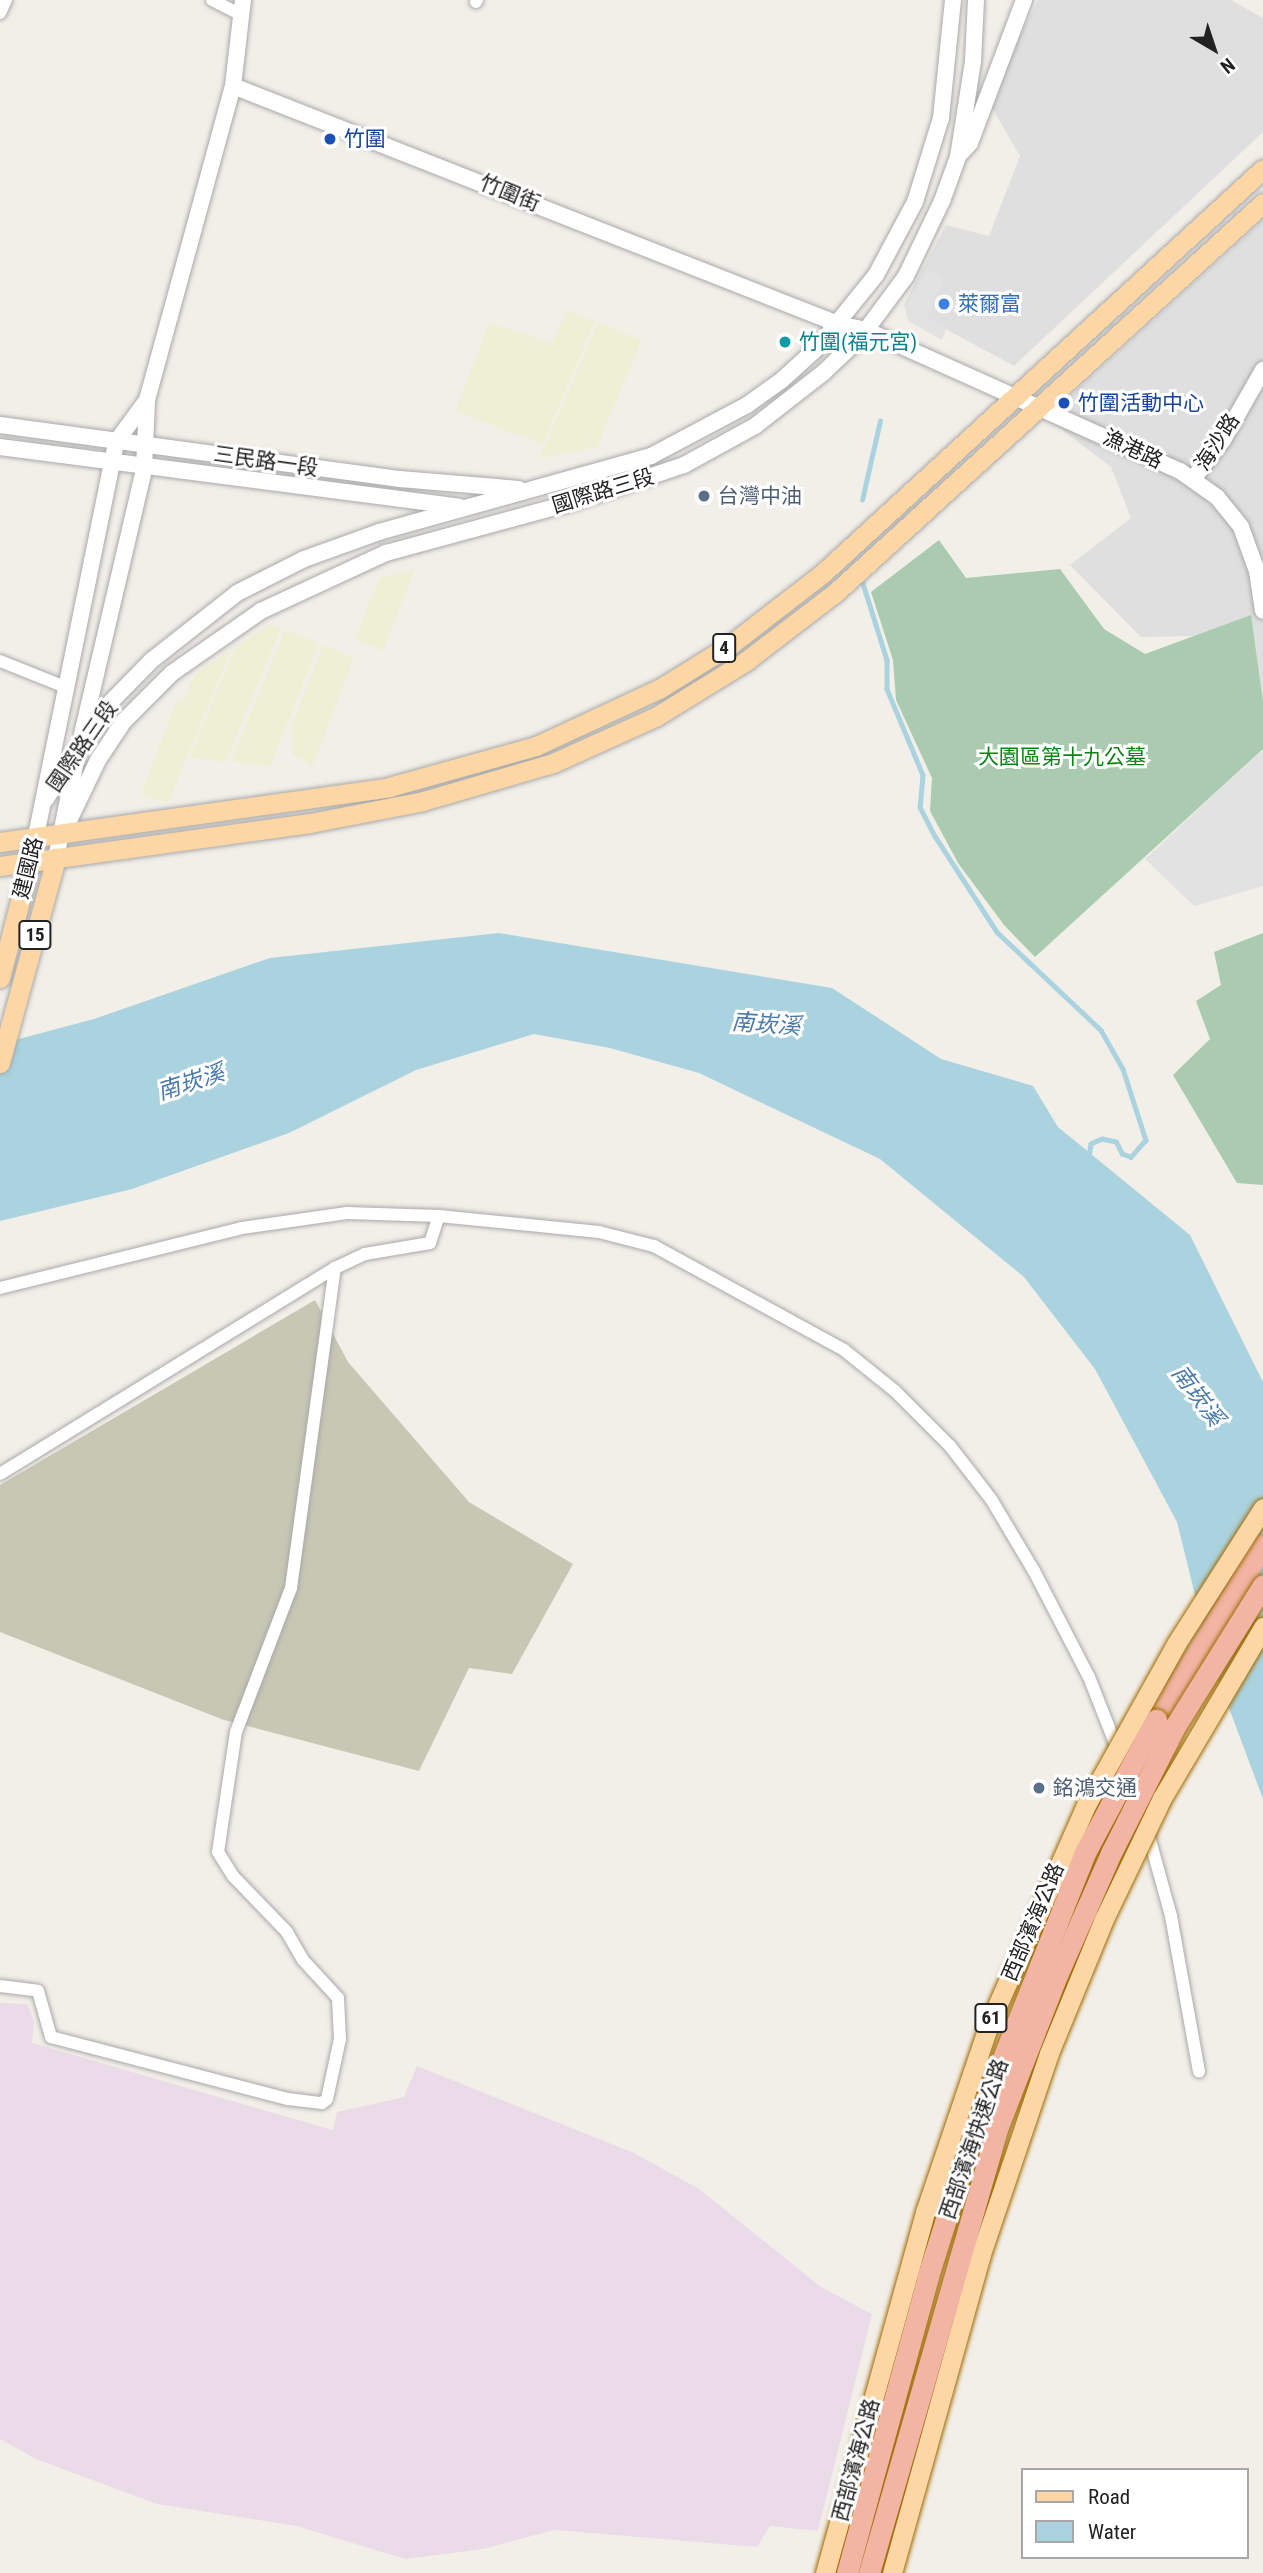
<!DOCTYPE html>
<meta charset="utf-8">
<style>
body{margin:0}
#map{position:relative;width:1263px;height:2573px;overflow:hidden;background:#f2efe9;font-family:"Roboto Condensed","Noto Sans TC",sans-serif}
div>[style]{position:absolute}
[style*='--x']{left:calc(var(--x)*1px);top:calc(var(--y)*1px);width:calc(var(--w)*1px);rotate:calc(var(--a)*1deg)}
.residential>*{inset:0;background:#e0dfdf}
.industrial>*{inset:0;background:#ebdbe8}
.construction>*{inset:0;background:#c7c7b4}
.farmland>*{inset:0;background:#eef0d5}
.cemetery>*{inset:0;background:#aacbaf}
.parking>*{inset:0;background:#e2e2e2}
.water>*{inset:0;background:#aad3df}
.stream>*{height:4.5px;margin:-2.25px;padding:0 2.25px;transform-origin:2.25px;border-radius:2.25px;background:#aad3df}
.roads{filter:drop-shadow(0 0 2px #a9a9a9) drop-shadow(0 0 2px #a9a9a9)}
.minor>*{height:12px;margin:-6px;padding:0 6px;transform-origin:6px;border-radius:6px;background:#fff}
.tertiary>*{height:16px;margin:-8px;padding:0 8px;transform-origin:8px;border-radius:8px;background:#fff}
.primary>*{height:19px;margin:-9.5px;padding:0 9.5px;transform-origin:9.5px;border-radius:9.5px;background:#fcd6a4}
.trunk>*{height:21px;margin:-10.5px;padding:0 10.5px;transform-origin:10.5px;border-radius:10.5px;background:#f2b4a3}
.bridges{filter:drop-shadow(0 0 2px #a06b00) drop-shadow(0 0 2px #a06b00)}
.primary-bridge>*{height:19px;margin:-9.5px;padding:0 9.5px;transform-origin:9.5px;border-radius:9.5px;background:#fcd6a4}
.trunk-bridge>*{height:21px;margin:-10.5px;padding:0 10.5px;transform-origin:10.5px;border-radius:10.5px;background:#f2b4a3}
.dots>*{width:19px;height:19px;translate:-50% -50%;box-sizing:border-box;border:4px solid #fff;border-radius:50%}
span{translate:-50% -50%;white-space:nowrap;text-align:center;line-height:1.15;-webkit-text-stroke:6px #fff;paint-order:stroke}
.shield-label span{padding:2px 5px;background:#fff;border:2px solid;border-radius:5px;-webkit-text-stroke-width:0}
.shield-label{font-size:19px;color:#222;font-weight:700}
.transit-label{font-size:21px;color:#164399}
.left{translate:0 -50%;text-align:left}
.street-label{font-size:21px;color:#222}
.shop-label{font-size:21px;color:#366cbe}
.culture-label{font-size:21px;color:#0d838f}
.service-label{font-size:21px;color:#4e5e75}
.park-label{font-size:21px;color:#0c8416}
.water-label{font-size:23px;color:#4a7aab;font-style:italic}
.legend{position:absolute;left:1021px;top:2468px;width:228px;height:91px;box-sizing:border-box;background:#fff;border:2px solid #a7a7a7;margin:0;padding:9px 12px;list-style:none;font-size:21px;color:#222}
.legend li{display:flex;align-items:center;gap:14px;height:35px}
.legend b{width:35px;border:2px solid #a7a7a7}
.north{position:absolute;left:1179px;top:14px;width:70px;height:70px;-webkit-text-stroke:5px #fff;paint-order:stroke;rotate:141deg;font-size:19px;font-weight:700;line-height:28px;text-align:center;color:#222}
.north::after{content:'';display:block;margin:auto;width:24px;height:32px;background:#222;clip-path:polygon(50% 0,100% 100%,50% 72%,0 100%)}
</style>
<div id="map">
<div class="residential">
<div style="clip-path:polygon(1038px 0,1231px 0,1263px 18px,1263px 132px,1014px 366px,903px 306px,946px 225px,989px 236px,1020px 156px,988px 101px)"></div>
<div style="clip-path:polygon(1263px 220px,1263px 749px,1195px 636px,1141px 637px,1070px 565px,1131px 518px,1111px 467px,1046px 418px)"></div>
</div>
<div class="industrial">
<div style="clip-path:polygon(0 2003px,27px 2004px,34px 2021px,32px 2043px,333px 2130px,337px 2112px,404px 2097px,417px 2066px,634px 2153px,699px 2189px,821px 2287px,872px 2314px,818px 2531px,770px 2526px,757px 2547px,554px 2530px,483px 2549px,405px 2559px,297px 2526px,157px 2504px,36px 2459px,0 2439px)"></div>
</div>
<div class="construction">
<div style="clip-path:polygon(315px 1300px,348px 1362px,469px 1502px,573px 1564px,512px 1674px,469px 1668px,419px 1771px,224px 1720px,0 1632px,0 1485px)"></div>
</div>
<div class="farmland">
<div style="clip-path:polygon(567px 310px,595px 321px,543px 444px,455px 411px,489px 323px,552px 343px)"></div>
<div style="clip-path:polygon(598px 322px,642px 340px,597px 447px,539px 459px)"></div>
<div style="clip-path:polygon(415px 569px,383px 651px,355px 639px,379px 578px)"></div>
<div style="clip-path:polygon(271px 624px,281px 628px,226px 762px,189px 757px,236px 646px)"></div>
<div style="clip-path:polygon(285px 629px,319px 643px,270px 767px,231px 761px)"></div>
<div style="clip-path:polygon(323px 645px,354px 658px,313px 766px,292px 754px,291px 727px)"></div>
<div style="clip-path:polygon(232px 648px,168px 803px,141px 795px,176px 701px,183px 702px,194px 675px)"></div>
</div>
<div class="cemetery">
<div style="clip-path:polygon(939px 540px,966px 578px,1060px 569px,1104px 629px,1145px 654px,1251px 615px,1263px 702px,1263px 749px,1035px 957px,1004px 925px,958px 863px,930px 811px,932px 778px,896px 700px,893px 660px,871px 592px)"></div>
<div style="clip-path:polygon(1263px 933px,1263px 1185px,1237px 1183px,1173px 1075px,1210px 1039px,1196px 1001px,1221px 985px,1214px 952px)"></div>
</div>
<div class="parking">
<div style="clip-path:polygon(928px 270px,944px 279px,927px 318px,947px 327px,942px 340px,908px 321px,905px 308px)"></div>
<div style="clip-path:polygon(1263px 749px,1263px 886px,1194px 906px,1145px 859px)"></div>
</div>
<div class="water">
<div style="clip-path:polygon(499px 933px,832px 988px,941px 1059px,1033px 1086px,1058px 1127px,1190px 1235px,1263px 1382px,1263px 1799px,1211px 1660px,1177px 1522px,1095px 1369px,1024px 1277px,880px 1159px,699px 1073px,610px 1048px,534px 1034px,416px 1070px,289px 1133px,132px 1189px,0 1221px,0 1044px,94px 1019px,270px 958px)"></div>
</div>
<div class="stream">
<div style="--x:862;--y:500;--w:81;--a:-77.2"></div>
<div style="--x:861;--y:577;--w:87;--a:72.6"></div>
<div style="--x:887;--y:660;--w:29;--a:90"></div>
<div style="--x:887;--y:689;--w:93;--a:67.3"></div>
<div style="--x:923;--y:775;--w:32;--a:95"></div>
<div style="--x:920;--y:807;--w:33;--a:63"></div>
<div style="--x:935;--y:836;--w:114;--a:57.1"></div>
<div style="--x:997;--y:932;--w:143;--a:43.3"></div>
<div style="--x:1101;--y:1030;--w:45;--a:60.6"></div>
<div style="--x:1123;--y:1069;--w:75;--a:72.1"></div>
<div style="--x:1146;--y:1140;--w:23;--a:131"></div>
<div style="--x:1131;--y:1157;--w:9;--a:-162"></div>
<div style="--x:1122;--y:1154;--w:13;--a:-117"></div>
<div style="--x:1116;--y:1142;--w:14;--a:-168"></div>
<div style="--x:1102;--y:1139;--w:12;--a:156"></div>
<div style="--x:1091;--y:1144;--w:15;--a:98"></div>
</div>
<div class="roads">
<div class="minor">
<div style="--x:212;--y:0;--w:34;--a:27"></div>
<div style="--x:476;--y:2;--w:2;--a:-63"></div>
<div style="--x:0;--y:13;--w:14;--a:-65"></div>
<div style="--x:0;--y:661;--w:73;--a:21.7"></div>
<div style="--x:0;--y:1288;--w:249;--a:-13.9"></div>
<div style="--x:242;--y:1228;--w:106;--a:-8.1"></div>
<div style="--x:347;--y:1213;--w:92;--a:1.9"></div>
<div style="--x:439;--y:1216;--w:161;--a:5.7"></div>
<div style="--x:599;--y:1232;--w:57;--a:14.3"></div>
<div style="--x:654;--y:1246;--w:217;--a:28.7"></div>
<div style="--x:844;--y:1350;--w:65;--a:38.8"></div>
<div style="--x:895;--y:1391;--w:78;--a:45"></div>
<div style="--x:950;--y:1446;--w:67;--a:52.3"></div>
<div style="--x:991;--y:1499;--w:84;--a:59.2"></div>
<div style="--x:1034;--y:1571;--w:119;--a:62.6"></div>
<div style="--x:1089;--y:1677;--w:82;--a:68.5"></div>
<div style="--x:0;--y:1474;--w:393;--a:-31.6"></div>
<div style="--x:335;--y:1268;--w:33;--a:-25"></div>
<div style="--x:365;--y:1254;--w:66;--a:-9.6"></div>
<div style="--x:430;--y:1243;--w:28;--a:-72"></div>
<div style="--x:1147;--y:1829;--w:90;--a:74.6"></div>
<div style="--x:1171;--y:1916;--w:158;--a:79.8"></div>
<div style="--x:0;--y:1986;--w:38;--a:7"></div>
<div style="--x:38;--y:1991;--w:48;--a:74.2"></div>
<div style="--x:51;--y:2037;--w:245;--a:14.7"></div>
<div style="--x:288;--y:2099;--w:34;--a:7"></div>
<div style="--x:322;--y:2103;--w:6;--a:-39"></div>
<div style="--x:327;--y:2099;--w:61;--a:-77.8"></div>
<div style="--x:340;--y:2039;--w:41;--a:-92.8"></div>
<div style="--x:338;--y:1998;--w:52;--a:-132.6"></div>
<div style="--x:303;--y:1960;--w:32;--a:-120"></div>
<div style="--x:287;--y:1932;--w:78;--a:-134"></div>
<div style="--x:233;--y:1876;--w:28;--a:-122"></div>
<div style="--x:218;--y:1852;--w:121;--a:-81.5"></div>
<div style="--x:236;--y:1732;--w:154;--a:-69.1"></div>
<div style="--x:291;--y:1588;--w:323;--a:-82.2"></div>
</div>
<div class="tertiary">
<div style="--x:233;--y:86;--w:650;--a:21.47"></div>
<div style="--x:838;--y:324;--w:29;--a:12"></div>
<div style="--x:866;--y:330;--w:344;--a:24.2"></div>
<div style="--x:1180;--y:471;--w:45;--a:35.1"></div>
<div style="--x:1217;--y:497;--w:38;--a:51"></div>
<div style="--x:1241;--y:527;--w:47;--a:70"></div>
<div style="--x:1257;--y:571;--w:40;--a:81.5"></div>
<div style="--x:962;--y:152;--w:12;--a:-48"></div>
<div style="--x:970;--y:143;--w:153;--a:-69.3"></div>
<div style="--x:0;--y:425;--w:404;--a:7.7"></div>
<div style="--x:400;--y:479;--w:119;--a:4.8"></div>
<div style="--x:0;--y:447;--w:463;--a:7.4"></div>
<div style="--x:1193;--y:479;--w:49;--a:-52.4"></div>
<div style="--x:1223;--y:440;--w:81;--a:-60.3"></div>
<div style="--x:82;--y:734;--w:272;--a:-76.8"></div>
<div style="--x:144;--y:469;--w:69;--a:-87.5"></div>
<div style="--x:147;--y:400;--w:326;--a:-74.7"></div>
<div style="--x:233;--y:86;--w:87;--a:-83.4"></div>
<div style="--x:46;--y:799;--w:104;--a:-57.5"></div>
<div style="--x:102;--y:711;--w:71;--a:-45.6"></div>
<div style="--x:152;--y:660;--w:108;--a:-38.2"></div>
<div style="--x:237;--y:593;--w:75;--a:-26.9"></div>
<div style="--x:304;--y:559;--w:80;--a:-19.8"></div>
<div style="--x:379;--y:532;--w:282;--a:-15.6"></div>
<div style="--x:651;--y:456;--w:109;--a:-28"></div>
<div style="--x:747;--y:405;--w:43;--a:-35.5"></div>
<div style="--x:782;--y:380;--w:46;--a:-42.4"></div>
<div style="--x:816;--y:349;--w:95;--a:-51"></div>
<div style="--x:876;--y:275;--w:83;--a:-61.9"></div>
<div style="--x:915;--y:202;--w:88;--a:-72.8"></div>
<div style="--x:941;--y:118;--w:119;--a:-84.2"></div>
<div style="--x:63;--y:833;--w:81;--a:-64.4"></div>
<div style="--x:98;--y:760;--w:47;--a:-56.3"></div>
<div style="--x:124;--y:721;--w:68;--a:-45"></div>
<div style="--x:172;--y:673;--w:108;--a:-34.9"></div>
<div style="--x:261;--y:611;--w:138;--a:-24.9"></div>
<div style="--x:386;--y:553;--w:195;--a:-15.2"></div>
<div style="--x:574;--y:502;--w:116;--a:-18.6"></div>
<div style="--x:684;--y:465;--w:81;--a:-28.8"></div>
<div style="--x:755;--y:426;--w:88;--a:-38"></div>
<div style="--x:824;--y:372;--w:50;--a:-43.4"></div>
<div style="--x:860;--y:338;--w:77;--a:-53.4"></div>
<div style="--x:906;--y:276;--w:83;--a:-64.4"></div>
<div style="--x:942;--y:201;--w:47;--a:-70"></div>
<div style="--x:958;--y:157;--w:97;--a:-81.1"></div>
<div style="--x:973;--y:61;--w:61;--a:-87.2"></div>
<div style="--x:36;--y:836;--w:402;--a:-78.5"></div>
<div style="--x:116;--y:442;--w:52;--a:-53.6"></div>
<div style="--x:56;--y:858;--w:104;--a:-78.4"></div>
</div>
<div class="primary">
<div style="--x:0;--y:842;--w:393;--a:-8"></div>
<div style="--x:389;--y:787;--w:153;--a:-15.6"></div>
<div style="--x:536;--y:746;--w:136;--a:-24.9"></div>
<div style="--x:659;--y:689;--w:84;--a:-31.8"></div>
<div style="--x:730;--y:645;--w:118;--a:-37.7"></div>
<div style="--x:823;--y:573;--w:597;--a:-42.56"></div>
<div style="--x:0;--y:866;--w:313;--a:-7.9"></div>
<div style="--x:310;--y:823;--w:115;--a:-11"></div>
<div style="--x:423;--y:801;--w:135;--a:-16.3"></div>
<div style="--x:553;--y:763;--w:114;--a:-24.3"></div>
<div style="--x:657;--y:716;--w:105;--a:-31.7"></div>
<div style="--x:746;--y:661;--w:113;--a:-37.5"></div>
<div style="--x:836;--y:592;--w:578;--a:-42.33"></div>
<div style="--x:0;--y:978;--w:132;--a:-75.5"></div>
<div style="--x:0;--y:1063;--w:213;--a:-74.7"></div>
</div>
<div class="trunk">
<div style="--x:1156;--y:1720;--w:205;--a:-58.6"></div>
</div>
</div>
<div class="bridges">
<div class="primary-bridge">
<div style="--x:825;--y:2573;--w:375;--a:-74.5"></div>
<div style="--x:925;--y:2212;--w:199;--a:-71.2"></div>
<div style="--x:989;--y:2024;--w:237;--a:-66.1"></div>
<div style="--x:1085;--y:1807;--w:187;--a:-60.8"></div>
<div style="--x:1176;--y:1644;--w:161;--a:-57.4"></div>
<div style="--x:892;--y:2573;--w:331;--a:-74.4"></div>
<div style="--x:981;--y:2254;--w:212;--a:-71.3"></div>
<div style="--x:1049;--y:2053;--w:145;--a:-67.7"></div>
<div style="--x:1104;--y:1919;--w:134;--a:-64.4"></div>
<div style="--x:1162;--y:1798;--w:199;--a:-59.4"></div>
</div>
<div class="trunk-bridge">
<div style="--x:847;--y:2573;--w:308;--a:-74.7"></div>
<div style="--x:928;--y:2276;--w:150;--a:-72.5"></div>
<div style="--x:973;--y:2133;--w:304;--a:-68.2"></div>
<div style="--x:1086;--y:1851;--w:149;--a:-61.9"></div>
<div style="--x:869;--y:2573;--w:462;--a:-73.9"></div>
<div style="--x:997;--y:2129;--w:160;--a:-68.7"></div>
<div style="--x:1055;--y:1980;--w:141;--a:-66.2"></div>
<div style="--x:1112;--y:1851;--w:138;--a:-63.2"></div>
<div style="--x:1174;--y:1728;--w:168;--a:-58.1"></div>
</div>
</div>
<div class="dots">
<div style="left:330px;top:139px;background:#1a4fb4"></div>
<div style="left:944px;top:304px;background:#3f7fe0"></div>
<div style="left:785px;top:342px;background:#0f9aa8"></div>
<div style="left:1064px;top:403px;background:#1a4fb4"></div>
<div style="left:704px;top:496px;background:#5c6f8a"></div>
<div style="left:1039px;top:1788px;background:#5c6f8a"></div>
</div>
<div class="shield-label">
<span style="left:724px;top:648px">4</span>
<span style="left:35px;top:935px">15</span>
<span style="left:991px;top:2018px">61</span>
</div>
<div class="transit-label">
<span class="left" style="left:344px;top:139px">竹圍</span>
<span class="left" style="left:1078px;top:403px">竹圍活動中心</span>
</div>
<div class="street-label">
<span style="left:510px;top:193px;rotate:22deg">竹圍街</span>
<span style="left:1217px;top:442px;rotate:-57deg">海沙路</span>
<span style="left:1133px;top:449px;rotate:25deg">漁港路</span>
<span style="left:266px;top:461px;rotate:8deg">三民路一段</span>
<span style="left:603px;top:491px;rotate:-17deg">國際路三段</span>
<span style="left:82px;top:746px;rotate:-55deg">國際路三段</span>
<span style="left:28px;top:868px;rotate:-76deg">建國路</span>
<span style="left:1033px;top:1922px;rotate:-67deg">西部濱海公路</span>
<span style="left:974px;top:2139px;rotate:-71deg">西部濱海快速公路</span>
<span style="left:856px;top:2460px;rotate:-75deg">西部濱海公路</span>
</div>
<div class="shop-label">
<span class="left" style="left:958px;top:304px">萊爾富</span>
</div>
<div class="culture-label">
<span class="left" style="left:799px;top:342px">竹圍(福元宮)</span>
</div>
<div class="service-label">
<span class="left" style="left:718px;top:496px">台灣中油</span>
<span class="left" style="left:1053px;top:1788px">銘鴻交通</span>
</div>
<div class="park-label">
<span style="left:1062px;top:757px">大園區第十九公墓</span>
</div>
<div class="water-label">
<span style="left:766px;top:1025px;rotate:4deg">南崁溪</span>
<span style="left:191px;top:1083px;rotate:-18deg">南崁溪</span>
<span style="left:1197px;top:1396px;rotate:53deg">南崁溪</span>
</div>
<ul class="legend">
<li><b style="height:9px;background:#fcd6a4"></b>Road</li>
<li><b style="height:19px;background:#aad3df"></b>Water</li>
</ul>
<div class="north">N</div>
</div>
